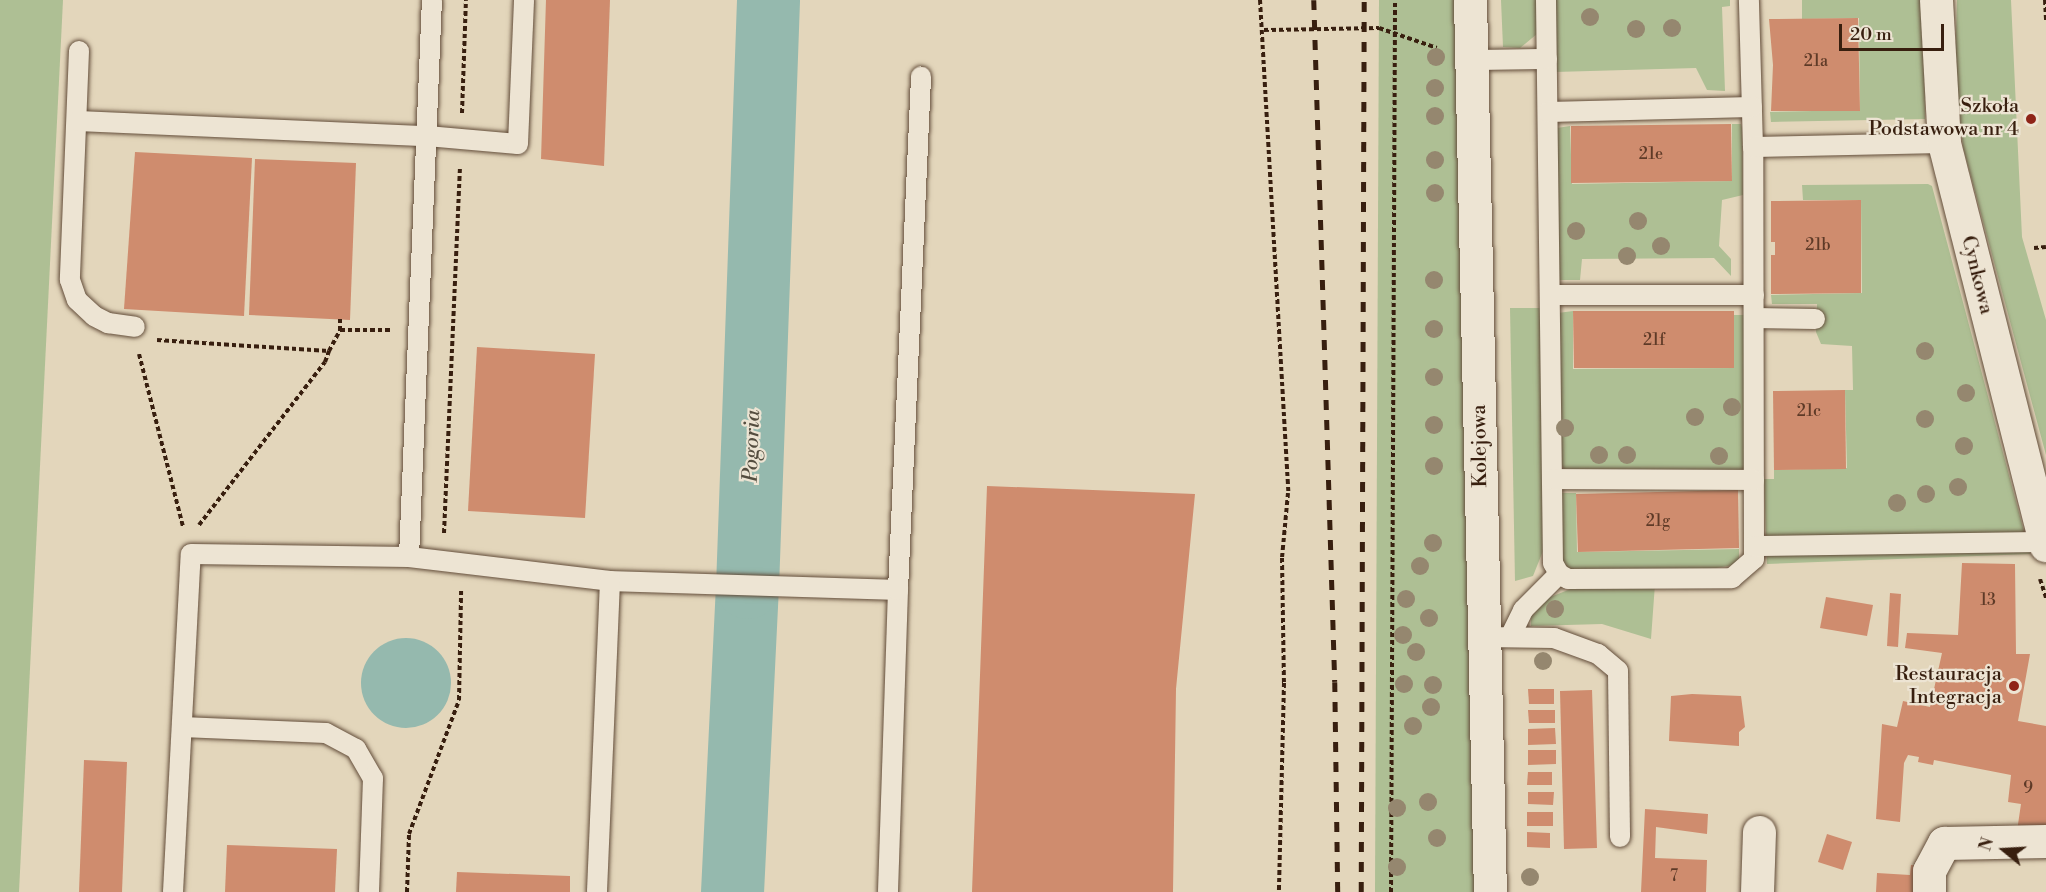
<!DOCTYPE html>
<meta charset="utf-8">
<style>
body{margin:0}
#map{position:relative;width:2046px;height:892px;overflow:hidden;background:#e3d6bb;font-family:"Libre Bodoni",serif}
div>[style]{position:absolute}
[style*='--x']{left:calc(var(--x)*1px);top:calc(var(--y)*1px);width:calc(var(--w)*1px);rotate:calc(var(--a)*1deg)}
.green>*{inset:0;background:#aebf94}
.water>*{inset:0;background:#95b9ae}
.round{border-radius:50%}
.river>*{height:63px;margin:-31.5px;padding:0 31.5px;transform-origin:31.5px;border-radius:31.5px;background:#95b9ae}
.building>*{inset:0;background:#cf8c6e}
.path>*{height:4px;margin-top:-2px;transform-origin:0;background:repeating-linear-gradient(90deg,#381f0f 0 4.5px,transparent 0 7.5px)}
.roads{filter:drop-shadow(0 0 2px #634d3a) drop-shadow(0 0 2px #634d3a)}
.service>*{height:20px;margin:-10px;padding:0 10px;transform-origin:10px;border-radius:10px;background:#ede4d3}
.minor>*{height:33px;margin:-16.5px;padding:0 16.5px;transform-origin:16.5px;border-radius:16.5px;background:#ede4d3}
.rail>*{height:4.5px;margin-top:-2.25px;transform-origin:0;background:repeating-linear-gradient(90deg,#381f0f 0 10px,transparent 0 20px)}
.trees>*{width:18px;height:18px;margin:-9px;border-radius:50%;background:#95876f}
.dots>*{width:16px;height:16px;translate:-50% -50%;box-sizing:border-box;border:3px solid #ede4d3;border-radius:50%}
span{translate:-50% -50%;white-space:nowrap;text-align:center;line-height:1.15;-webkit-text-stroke:4.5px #ede4d3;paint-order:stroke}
.number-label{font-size:16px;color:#5e3a27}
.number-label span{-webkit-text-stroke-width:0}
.poi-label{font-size:20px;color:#381f0f}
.right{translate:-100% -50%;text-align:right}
.street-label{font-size:20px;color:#381f0f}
.water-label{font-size:21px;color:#544d3f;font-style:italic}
.north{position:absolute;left:1974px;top:820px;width:60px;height:60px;-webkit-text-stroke:4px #ede4d3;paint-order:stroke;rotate:288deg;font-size:16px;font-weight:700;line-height:24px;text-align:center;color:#381f0f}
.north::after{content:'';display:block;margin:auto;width:21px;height:27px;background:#381f0f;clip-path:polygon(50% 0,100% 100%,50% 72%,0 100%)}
.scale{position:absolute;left:1839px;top:24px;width:105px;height:27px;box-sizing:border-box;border:3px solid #381f0f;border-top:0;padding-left:8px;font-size:18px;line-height:21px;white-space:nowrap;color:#381f0f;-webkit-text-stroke:4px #ede4d3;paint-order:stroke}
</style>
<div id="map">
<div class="green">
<div style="clip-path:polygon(0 0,63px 0,19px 892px,0 892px)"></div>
<div style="clip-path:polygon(1379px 0,1456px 0,1475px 892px,1375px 892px)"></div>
<div style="clip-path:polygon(1501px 0,1537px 0,1537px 34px,1520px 48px,1503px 47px)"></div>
<div style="clip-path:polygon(1554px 0,1730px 0,1730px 6px,1722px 7px,1725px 91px,1707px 90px,1696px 68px,1555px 72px)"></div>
<div style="clip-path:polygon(1802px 0,1924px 0,1925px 119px,1771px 122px,1770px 112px,1860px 110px,1859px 18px,1802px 19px)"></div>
<div style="clip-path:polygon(1957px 0,2011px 0,2022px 237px,2046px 320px,2046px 455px,1963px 147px,1955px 65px)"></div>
<div style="clip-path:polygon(1732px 124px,1741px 124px,1742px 128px,1743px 195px,1722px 200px,1719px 246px,1731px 259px,1731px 276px,1714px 258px,1582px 259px,1580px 280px,1557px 280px,1557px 128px,1570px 126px,1572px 184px,1732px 181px)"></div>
<div style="clip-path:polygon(1928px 184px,1932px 186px,2030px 554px,1767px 564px,1764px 479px,1774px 479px,1774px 470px,1847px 468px,1845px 390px,1853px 390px,1852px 346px,1821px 344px,1816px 332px,1817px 304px,1772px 304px,1771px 295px,1862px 293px,1861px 200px,1803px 200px,1802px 185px)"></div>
<div style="clip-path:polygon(1510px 308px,1543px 308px,1545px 546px,1533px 576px,1515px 581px)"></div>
<div style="clip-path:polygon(1573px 311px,1573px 369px,1734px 368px,1734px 315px,1746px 315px,1747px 466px,1742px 471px,1571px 473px,1564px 469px,1559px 461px,1558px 313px)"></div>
<div style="clip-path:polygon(1561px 493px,1576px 493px,1577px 552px,1739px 549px,1739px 564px,1705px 570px,1570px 571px,1561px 567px)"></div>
<div style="clip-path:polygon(1655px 584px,1651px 639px,1602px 624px,1531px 626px,1531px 617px,1548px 598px,1573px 588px)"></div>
</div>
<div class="water">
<div class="round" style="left:361px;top:638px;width:90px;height:90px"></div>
</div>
<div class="river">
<div style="--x:732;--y:892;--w:305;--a:-87.2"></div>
<div style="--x:747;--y:587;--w:587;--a:-87.95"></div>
</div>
<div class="building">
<div style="clip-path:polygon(546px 0,610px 0,604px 166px,541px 159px)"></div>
<div style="clip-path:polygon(1858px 18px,1860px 111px,1771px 111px,1773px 65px,1769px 19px)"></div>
<div style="clip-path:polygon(1731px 124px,1732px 181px,1571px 183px,1571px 126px)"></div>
<div style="clip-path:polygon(135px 152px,252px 158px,244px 316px,124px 309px)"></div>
<div style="clip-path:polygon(255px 159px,356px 163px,350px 320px,249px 315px)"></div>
<div style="clip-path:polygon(1861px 200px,1861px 293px,1771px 294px,1771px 255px,1775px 255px,1775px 242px,1771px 242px,1771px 201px)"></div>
<div style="clip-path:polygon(1573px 311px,1734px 311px,1734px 368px,1574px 368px)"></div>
<div style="clip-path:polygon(477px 347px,595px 354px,585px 518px,468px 511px)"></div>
<div style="clip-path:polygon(1845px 390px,1846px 469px,1774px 470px,1773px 391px)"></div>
<div style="clip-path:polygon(987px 486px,1195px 494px,1176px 689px,1173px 892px,972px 892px)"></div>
<div style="clip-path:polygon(1738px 490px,1739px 548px,1578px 552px,1576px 494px)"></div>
<div style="clip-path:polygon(1962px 563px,2015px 564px,2016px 654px,2030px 654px,2018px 721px,2046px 726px,2046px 831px,2017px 831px,2021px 804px,2008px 802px,2011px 775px,1934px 760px,1933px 765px,1918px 762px,1919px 757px,1908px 755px,1904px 763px,1900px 822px,1876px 819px,1882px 724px,1897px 727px,1903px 701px,1930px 707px,1942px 653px,1905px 648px,1907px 633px,1958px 635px)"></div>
<div style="clip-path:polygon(1890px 593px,1901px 594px,1898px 647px,1887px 646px)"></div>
<div style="clip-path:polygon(1826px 597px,1873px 605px,1867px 636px,1820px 628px)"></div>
<div style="clip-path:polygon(1528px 689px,1554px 689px,1554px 704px,1529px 704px)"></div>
<div style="clip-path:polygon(1592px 690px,1597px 848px,1564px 849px,1560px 691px)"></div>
<div style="clip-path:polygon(1692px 694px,1741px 696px,1745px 727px,1739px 732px,1739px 746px,1669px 741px,1671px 696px)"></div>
<div style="clip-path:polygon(1528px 710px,1555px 710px,1555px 723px,1529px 723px)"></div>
<div style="clip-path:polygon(1555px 728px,1556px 744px,1528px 745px,1528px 729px)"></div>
<div style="clip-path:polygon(1528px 750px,1556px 750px,1556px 764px,1528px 765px)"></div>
<div style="clip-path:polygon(84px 760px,127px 762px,122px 892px,79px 892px)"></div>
<div style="clip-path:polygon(1528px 772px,1552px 772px,1552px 785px,1527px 785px)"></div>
<div style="clip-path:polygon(1528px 792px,1554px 792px,1553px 805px,1528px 804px)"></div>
<div style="clip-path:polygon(1645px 809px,1708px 814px,1707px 834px,1656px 827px,1655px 858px,1707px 860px,1706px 892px,1641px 892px)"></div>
<div style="clip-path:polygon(1527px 812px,1553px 812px,1553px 826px,1527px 826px)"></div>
<div style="clip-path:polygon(1527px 832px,1550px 833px,1550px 848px,1527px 847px)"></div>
<div style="clip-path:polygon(1827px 834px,1852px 842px,1843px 870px,1818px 862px)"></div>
<div style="clip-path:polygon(227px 845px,337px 849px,335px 892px,225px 892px)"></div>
<div style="clip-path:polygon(1911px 865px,1921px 866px,1920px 892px,1876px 892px,1877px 873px,1910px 875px)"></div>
<div style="clip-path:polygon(457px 872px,570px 876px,570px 892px,456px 892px)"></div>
</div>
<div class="path">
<div style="--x:1260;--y:0;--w:494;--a:86.7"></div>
<div style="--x:1288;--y:493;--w:65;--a:95.3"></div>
<div style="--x:1282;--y:558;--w:125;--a:89.1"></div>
<div style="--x:1284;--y:683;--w:209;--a:91.4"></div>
<div style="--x:2045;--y:0;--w:22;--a:87"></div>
<div style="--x:1264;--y:30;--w:115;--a:-1"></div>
<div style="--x:1379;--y:28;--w:61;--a:19"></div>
<div style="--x:462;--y:113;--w:113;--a:-88"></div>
<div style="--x:2034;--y:248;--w:12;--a:-5"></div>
<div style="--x:340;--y:330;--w:50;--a:0"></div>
<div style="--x:157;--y:340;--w:172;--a:3.7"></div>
<div style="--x:329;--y:351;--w:24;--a:-62"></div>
<div style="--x:340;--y:330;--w:11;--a:-90"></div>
<div style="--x:139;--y:354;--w:179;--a:75.7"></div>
<div style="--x:199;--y:525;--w:206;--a:-52.3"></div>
<div style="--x:325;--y:362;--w:12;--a:-70"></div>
<div style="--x:444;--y:533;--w:367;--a:-87.5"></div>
<div style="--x:2040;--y:579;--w:20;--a:72"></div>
<div style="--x:407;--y:892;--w:58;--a:-88"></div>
<div style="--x:409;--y:834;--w:143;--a:-69.5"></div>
<div style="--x:459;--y:700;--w:109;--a:-88.9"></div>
<div style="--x:1391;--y:892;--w:892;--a:-89.74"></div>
</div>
<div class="roads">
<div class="service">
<div style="--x:1546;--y:0;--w:563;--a:89.29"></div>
<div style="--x:1553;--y:563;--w:13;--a:61"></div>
<div style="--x:1559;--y:574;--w:10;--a:29"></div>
<div style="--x:1568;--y:579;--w:164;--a:-0.3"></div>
<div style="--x:1732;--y:578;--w:29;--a:-41"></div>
<div style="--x:1754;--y:559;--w:412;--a:-90.1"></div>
<div style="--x:1753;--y:147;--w:147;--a:-91.6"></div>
<div style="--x:79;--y:51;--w:229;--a:92.3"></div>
<div style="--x:70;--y:280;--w:21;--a:71"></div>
<div style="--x:77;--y:300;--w:23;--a:43"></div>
<div style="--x:94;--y:316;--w:16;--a:27"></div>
<div style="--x:108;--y:323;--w:27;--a:8"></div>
<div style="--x:1471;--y:60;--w:76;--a:-0.8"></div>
<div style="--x:1548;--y:112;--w:204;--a:-1.4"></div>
<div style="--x:78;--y:121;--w:349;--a:2.5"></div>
<div style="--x:427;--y:136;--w:91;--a:5"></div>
<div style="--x:518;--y:144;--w:144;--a:-87.6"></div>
<div style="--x:1753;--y:147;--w:191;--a:-1.2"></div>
<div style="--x:1550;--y:295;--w:204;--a:0"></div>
<div style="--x:1754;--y:318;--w:61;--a:0.9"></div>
<div style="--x:1552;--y:479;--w:202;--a:0.3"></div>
<div style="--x:1754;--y:546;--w:291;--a:-0.8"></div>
<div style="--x:409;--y:557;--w:557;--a:-87.64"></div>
<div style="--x:610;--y:581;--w:288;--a:1.8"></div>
<div style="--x:898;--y:590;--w:302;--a:91.9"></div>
<div style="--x:898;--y:590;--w:514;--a:-87.43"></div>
<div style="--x:1484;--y:637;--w:70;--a:0.8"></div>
<div style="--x:1554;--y:638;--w:47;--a:20"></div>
<div style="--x:1598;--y:654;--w:26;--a:40"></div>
<div style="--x:1618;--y:671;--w:166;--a:89.3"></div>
<div style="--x:1510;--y:637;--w:30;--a:-64"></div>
<div style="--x:1523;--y:610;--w:51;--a:-45"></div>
<div style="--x:182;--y:727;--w:144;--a:2.4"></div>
<div style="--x:326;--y:733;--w:34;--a:28"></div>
<div style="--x:356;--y:749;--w:34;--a:60"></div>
<div style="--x:373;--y:778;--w:114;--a:92"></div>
<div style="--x:173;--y:892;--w:338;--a:-87"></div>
<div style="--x:191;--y:554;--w:218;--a:0.8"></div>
<div style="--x:409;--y:557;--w:202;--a:6.8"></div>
<div style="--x:610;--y:581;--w:311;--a:92.4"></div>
</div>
<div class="minor">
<div style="--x:1470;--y:0;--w:892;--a:88.72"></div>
<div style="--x:1936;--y:0;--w:143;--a:86.8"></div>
<div style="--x:1944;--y:143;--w:415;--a:75.8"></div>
<div style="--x:1757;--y:892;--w:60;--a:-88.1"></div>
<div style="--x:1929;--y:892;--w:21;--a:-90"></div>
<div style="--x:1929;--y:871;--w:32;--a:-62"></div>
<div style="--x:1944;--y:843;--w:102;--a:-1.1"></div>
</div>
</div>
<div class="rail">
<div style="--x:1314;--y:0;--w:682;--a:88.24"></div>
<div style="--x:1335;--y:682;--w:210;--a:89.2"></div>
<div style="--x:1361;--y:892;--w:892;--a:-89.81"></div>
</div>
<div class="trees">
<div style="left:1590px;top:17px"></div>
<div style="left:1672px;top:28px"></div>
<div style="left:1636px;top:29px"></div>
<div style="left:1436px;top:57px"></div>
<div style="left:1435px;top:88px"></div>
<div style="left:1435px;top:116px"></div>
<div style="left:1435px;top:160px"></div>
<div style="left:1435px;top:193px"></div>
<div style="left:1638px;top:221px"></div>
<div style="left:1576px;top:231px"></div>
<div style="left:1661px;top:246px"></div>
<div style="left:1627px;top:256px"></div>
<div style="left:1434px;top:280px"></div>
<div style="left:1434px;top:329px"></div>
<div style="left:1925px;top:351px"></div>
<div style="left:1434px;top:377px"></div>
<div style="left:1966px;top:393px"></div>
<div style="left:1732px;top:407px"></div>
<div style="left:1695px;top:417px"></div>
<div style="left:1925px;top:419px"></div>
<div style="left:1434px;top:425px"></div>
<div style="left:1565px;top:428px"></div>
<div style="left:1964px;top:446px"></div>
<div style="left:1599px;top:455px"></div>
<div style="left:1627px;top:455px"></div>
<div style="left:1719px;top:456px"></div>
<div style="left:1434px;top:466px"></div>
<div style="left:1958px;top:487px"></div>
<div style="left:1926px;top:494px"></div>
<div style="left:1897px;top:503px"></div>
<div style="left:1433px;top:543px"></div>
<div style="left:1420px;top:566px"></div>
<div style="left:1406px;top:599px"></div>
<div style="left:1555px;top:609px"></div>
<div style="left:1429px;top:618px"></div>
<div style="left:1403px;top:635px"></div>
<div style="left:1416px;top:652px"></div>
<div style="left:1543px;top:661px"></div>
<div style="left:1404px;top:684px"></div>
<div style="left:1433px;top:685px"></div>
<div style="left:1431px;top:707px"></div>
<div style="left:1413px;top:726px"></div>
<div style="left:1428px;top:802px"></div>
<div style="left:1397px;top:808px"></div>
<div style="left:1437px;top:838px"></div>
<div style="left:1397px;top:867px"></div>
<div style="left:1530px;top:877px"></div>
</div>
<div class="dots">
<div style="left:2031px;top:119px;background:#8f2418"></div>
<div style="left:2014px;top:686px;background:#8f2418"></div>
</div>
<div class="number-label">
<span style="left:1816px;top:61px">21a</span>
<span style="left:1651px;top:154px">21e</span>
<span style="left:1818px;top:245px">21b</span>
<span style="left:1654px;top:340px">21f</span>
<span style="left:1809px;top:411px">21c</span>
<span style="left:1658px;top:521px">21g</span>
<span style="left:1988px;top:600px">13</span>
<span style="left:2028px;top:788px">9</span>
<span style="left:1674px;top:876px">7</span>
</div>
<div class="poi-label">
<span class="right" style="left:2019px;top:118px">Szkoła<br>Podstawowa nr 4</span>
<span class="right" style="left:2002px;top:686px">Restauracja<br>Integracja</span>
</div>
<div class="street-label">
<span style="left:1977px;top:275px;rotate:76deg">Cynkowa</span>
<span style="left:1480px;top:446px;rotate:-91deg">Kolejowa</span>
</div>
<div class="water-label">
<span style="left:752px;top:446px;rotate:-88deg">Pogoria</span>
</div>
<div class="north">N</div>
<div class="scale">20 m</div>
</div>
